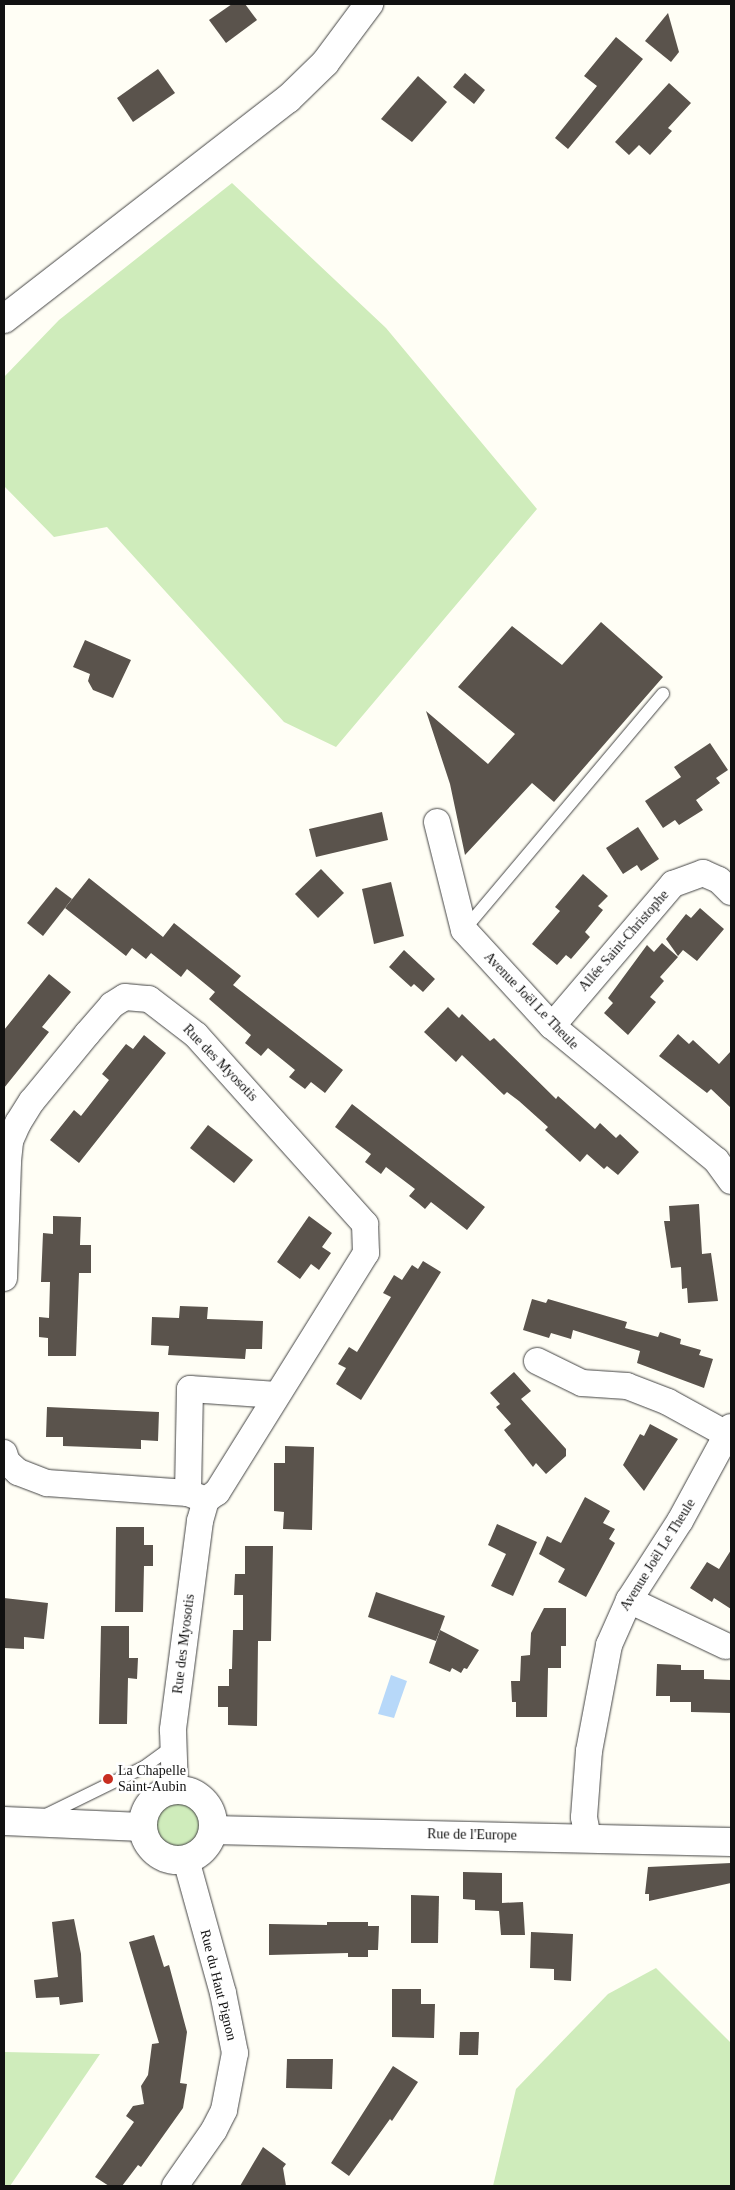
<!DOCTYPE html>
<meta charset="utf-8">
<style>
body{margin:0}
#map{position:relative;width:735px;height:2190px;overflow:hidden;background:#fffef5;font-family:Georgia,serif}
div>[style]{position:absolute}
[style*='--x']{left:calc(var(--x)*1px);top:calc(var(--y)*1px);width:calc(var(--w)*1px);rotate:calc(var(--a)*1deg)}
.green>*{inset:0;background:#cfecbb}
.round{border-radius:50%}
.water>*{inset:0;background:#b7d8f9}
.building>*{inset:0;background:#5a534c}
.roads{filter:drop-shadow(0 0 1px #444) drop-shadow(0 0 1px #444)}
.service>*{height:12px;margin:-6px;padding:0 6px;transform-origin:6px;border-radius:6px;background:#fff}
.minor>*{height:26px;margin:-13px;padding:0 13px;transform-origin:13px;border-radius:13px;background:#fff}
.tertiary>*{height:28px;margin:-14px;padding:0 14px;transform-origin:14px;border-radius:14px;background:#fff}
.tertiary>.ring{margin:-14px;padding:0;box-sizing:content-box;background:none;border:28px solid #fff;border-radius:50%}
.dots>*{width:14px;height:14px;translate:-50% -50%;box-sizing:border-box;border:2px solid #fff;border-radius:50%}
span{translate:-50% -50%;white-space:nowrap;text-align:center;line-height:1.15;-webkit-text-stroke:5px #fff;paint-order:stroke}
.street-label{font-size:14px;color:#111}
.poi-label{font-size:14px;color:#111}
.left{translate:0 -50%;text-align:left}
.frame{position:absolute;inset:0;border:5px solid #111;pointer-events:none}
</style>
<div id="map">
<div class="green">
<div style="clip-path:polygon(232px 183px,386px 328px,537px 509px,336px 747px,284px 722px,107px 527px,54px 537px,4px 486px,4px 377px,59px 320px)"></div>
<div class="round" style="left:154px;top:1801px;width:48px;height:48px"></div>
<div style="clip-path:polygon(656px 1968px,731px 2043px,731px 2186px,493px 2186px,516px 2089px,608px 1994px)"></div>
<div style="clip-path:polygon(4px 2052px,100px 2054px,10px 2186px,4px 2186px)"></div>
</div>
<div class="water">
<div style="clip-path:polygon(391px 1675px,407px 1681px,394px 1718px,378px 1714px)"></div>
</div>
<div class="building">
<div style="clip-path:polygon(232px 4px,245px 4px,257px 20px,226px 43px,209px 20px)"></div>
<div style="clip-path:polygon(668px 13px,679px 52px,671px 62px,645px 41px)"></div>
<div style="clip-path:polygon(616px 37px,643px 59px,568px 149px,555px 138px,597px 86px,584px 76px)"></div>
<div style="clip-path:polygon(158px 69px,175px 93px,133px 122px,117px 98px)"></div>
<div style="clip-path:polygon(465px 73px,485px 90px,474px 104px,453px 87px)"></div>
<div style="clip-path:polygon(418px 76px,447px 102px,412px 142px,381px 119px)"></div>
<div style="clip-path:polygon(669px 83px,691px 103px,668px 128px,672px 131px,650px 155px,639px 145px,629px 155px,615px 142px)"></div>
<div style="clip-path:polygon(601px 622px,663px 677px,554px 802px,532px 783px,465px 855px,450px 784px,426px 711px,488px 764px,515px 734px,458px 687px,512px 626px,562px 665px)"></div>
<div style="clip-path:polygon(85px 640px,131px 660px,113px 698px,93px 690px,88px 681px,90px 674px,73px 667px)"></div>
<div style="clip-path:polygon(710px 743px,728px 770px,716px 778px,720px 783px,696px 800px,703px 810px,679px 825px,675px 820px,663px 828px,645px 801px,681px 777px,674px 767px)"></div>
<div style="clip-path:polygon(382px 812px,388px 840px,316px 857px,309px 829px)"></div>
<div style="clip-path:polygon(638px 827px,659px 859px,641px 871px,637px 865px,623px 874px,606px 848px)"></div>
<div style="clip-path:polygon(321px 869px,344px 893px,318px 918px,295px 894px)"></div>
<div style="clip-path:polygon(583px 874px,608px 896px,598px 906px,603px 910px,585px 932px,590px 937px,571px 959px,566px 955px,557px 965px,532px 944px,560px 911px,555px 907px)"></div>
<div style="clip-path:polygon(89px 878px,163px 937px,174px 923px,241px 976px,233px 985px,343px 1070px,325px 1093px,311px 1082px,305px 1089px,289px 1077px,295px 1070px,268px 1048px,261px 1056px,245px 1043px,251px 1035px,209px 999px,215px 992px,187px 969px,181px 977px,151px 953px,146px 959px,132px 948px,126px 956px,65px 908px)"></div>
<div style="clip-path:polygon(391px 882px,404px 936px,374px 944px,362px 889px)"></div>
<div style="clip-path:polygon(56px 887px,72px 899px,43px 936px,27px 923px)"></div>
<div style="clip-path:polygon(700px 908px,724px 929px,697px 961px,683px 950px,678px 956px,666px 939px,686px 914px,691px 918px)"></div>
<div style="clip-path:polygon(662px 943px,678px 957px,660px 977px,664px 981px,650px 997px,656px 1002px,628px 1035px,604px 1013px,613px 1003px,608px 998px,647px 945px,654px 952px)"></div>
<div style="clip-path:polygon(404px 950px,435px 979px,423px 992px,414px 984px,411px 987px,389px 967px)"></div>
<div style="clip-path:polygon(49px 974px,71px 992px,42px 1027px,49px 1032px,4px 1088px,4px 1030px)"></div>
<div style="clip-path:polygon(448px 1007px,459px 1018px,462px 1014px,490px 1041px,494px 1038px,556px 1099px,558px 1096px,595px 1129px,600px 1123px,616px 1138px,620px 1134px,639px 1152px,618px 1175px,607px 1166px,604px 1169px,587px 1154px,580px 1162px,545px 1130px,548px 1127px,519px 1101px,507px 1092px,504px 1095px,462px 1055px,456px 1062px,424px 1032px)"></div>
<div style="clip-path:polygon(678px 1034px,689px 1044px,693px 1040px,719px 1064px,731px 1051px,731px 1108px,711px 1089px,707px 1093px,659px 1056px)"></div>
<div style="clip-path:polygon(144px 1035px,166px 1053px,79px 1163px,50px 1140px,74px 1110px,81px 1116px,109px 1080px,102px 1074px,126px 1044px,133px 1049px)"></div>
<div style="clip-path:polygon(352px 1104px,485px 1207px,467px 1230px,431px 1202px,425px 1209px,418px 1203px,409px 1196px,415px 1189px,386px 1167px,381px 1174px,365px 1162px,371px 1154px,335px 1127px)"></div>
<div style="clip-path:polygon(208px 1125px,253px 1160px,234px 1183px,190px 1148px)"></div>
<div style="clip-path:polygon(699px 1204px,702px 1254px,711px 1253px,718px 1301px,688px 1303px,687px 1288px,682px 1289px,681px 1267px,671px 1268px,664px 1221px,670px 1221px,669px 1206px)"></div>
<div style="clip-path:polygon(53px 1216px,81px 1217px,80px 1245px,91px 1245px,91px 1273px,79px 1273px,76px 1356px,48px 1356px,48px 1338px,39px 1337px,39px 1317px,49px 1318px,50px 1282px,41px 1282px,43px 1233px,53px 1234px)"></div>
<div style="clip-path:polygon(309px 1216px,332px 1233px,322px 1247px,331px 1253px,319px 1270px,311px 1264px,300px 1279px,277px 1262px)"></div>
<div style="clip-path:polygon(423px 1261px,441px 1272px,361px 1400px,336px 1384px,346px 1368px,338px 1364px,349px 1347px,357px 1352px,391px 1297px,383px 1293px,394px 1275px,402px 1280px,412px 1265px,418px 1269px)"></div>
<div style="clip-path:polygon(532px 1299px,546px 1303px,548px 1299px,627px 1322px,625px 1328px,658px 1337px,660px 1332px,681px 1339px,680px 1344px,701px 1350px,699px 1355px,713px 1359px,704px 1388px,637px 1363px,640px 1351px,573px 1330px,571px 1339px,551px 1333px,549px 1338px,523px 1330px)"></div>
<div style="clip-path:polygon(180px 1306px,208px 1307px,207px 1319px,263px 1321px,262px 1349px,246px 1349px,245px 1359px,168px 1355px,169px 1346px,151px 1345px,152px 1317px,179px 1318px)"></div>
<div style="clip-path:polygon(514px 1372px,531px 1391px,521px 1399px,566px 1449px,566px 1456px,546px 1474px,536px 1463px,533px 1467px,504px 1430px,511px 1424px,496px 1407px,500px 1404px,490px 1393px)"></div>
<div style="clip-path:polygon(47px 1407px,159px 1412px,158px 1441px,141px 1440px,141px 1449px,63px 1446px,63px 1437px,46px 1437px)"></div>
<div style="clip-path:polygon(650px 1424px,678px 1439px,644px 1491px,623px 1465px,640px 1434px,644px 1436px)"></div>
<div style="clip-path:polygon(285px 1446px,314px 1447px,312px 1530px,283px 1529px,284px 1512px,274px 1511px,274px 1463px,285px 1463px)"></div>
<div style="clip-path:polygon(585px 1497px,610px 1511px,603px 1523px,615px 1529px,609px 1539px,615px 1543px,586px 1597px,558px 1582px,565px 1569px,539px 1554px,547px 1536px,561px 1543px)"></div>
<div style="clip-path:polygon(497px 1524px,537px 1542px,513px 1596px,491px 1586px,506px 1554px,488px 1545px)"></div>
<div style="clip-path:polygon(116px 1527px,144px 1527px,144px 1545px,153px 1545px,153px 1566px,144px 1566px,143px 1612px,115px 1612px)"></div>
<div style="clip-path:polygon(245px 1546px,273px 1546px,271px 1641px,258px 1641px,257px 1726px,228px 1725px,228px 1707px,218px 1707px,218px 1686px,229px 1686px,229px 1669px,232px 1669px,233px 1630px,243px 1630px,243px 1595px,234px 1595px,235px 1574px,245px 1574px)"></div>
<div style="clip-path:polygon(731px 1550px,731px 1609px,714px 1598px,712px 1602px,690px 1588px,707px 1562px,719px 1569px)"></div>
<div style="clip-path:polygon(376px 1592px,445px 1616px,436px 1641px,368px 1617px)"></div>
<div style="clip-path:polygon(4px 1598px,48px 1603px,44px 1639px,24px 1637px,24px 1649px,4px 1648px)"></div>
<div style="clip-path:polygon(544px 1608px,566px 1608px,566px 1646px,561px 1646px,561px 1668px,548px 1668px,547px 1717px,516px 1717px,516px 1702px,512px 1702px,511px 1681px,520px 1681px,521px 1656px,530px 1655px,531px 1633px)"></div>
<div style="clip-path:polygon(101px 1626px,129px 1626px,129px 1658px,138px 1658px,137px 1679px,128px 1678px,127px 1724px,99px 1724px)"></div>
<div style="clip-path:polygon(440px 1630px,479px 1650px,467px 1669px,464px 1668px,461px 1673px,452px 1668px,450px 1672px,429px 1663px)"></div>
<div style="clip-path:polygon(657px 1664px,681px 1665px,681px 1670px,704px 1670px,704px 1679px,731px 1680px,731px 1713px,691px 1712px,691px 1702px,670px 1702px,670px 1696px,656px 1696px)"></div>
<div style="clip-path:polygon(731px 1863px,731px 1883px,649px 1901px,649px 1894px,645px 1894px,648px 1867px)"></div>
<div style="clip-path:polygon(463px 1872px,502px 1873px,502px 1903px,523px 1902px,525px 1935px,501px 1935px,499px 1911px,475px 1910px,475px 1900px,463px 1899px)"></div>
<div style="clip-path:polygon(411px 1895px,439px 1896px,438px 1943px,411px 1943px)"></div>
<div style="clip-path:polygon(74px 1919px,81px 1954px,83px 2002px,60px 2005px,59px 1997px,36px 1998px,34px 1980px,58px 1977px,52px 1922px)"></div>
<div style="clip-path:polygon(327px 1922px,368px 1922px,368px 1926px,379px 1926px,378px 1950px,368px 1950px,368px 1957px,348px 1957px,348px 1953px,269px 1955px,269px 1924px,327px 1925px)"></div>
<div style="clip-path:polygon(531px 1932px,573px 1934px,571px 1981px,554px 1980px,554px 1969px,530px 1968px)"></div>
<div style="clip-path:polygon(154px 1935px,164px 1967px,169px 1965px,187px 2032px,180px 2083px,187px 2084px,183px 2108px,141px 2167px,138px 2165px,122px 2186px,109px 2186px,95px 2177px,134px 2122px,126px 2116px,133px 2106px,144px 2104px,141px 2086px,148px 2075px,152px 2044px,159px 2043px,129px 1942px)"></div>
<div style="clip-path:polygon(392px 1989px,421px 1989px,421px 2004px,435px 2004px,434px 2038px,392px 2037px)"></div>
<div style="clip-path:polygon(460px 2032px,479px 2032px,478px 2055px,459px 2055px)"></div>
<div style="clip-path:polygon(287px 2059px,333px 2059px,332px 2089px,286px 2088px)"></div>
<div style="clip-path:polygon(393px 2066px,418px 2082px,392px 2121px,390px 2119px,349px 2176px,331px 2163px)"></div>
<div style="clip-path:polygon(263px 2147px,286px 2164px,283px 2168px,286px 2186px,240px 2186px)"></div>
</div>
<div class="roads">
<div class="service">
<div style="--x:464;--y:930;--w:309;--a:-49.9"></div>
<div style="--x:42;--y:1817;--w:114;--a:-26.1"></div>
<div style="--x:144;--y:1767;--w:36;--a:-36"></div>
</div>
<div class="minor">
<div style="--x:437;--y:822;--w:111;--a:76"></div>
<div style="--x:464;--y:930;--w:130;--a:47.5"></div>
<div style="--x:552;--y:1026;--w:212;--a:39.3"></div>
<div style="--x:716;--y:1160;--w:26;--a:54"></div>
<div style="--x:552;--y:1026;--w:187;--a:-49.6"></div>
<div style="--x:673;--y:884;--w:32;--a:-20"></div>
<div style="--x:703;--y:873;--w:17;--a:24"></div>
<div style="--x:719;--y:880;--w:17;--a:45"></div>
<div style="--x:4;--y:1278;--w:117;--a:-88"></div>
<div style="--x:8;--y:1161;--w:20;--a:-84"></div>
<div style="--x:10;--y:1141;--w:20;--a:-66"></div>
<div style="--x:18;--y:1123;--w:26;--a:-58"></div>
<div style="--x:32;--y:1101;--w:87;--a:-50.6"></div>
<div style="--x:87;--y:1034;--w:38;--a:-49"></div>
<div style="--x:112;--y:1005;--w:15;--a:-32"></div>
<div style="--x:125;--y:997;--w:24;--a:5"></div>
<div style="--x:149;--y:999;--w:59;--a:37.5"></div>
<div style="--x:196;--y:1035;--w:254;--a:48.2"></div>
<div style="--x:365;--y:1224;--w:29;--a:88"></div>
<div style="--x:366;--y:1253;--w:282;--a:121.9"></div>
<div style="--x:217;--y:1492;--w:14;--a:144"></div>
<div style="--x:206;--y:1500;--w:22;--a:106"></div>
<div style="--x:200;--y:1521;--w:211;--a:97.4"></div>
<div style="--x:173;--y:1730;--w:60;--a:88.1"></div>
<div style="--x:537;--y:1361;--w:50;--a:26.1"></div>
<div style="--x:582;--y:1383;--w:45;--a:3.8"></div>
<div style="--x:627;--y:1386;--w:44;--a:21.3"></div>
<div style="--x:668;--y:1402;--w:68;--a:28.8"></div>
<div style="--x:4;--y:1453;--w:9;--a:72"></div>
<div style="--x:7;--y:1462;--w:15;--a:42"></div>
<div style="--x:18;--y:1472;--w:31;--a:21"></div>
<div style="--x:47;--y:1483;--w:141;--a:4.1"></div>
<div style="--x:188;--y:1493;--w:19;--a:21"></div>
<div style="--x:188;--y:1493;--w:104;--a:-88.9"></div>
<div style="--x:190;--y:1389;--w:87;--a:3.9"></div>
<div style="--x:629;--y:1600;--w:107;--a:25.4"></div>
<div style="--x:588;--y:1838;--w:21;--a:-101"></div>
<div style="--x:584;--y:1817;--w:66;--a:-85.7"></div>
<div style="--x:589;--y:1751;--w:108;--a:-79.3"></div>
<div style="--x:609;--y:1645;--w:49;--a:-66"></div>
<div style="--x:629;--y:1600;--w:94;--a:-57.2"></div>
<div style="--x:680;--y:1521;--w:107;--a:-61.5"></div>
<div style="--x:175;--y:2186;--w:68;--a:-55.1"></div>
<div style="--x:214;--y:2130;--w:22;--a:-63"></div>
<div style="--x:224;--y:2110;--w:58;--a:-79.1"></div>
<div style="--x:235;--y:2053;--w:61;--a:-101.3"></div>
<div style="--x:223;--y:1993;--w:138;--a:-105.5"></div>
</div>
<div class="tertiary">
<div style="--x:4;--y:319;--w:359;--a:-37.8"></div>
<div style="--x:288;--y:99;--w:52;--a:-44.2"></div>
<div style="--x:325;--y:63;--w:74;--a:-53.3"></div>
<div class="ring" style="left:143px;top:1790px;width:42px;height:42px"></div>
<div style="--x:4;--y:1821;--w:138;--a:2.5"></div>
<div style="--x:213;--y:1830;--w:518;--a:1.33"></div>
</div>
</div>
<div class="dots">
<div style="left:108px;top:1779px;background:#c82e21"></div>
</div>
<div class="street-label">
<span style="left:624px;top:941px;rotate:-49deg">Allée Saint-Christophe</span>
<span style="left:531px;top:1001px;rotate:46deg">Avenue Joël Le Theule</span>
<span style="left:220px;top:1063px;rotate:46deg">Rue des Myosotis</span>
<span style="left:658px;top:1555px;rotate:-58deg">Avenue Joël Le Theule</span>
<span style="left:184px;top:1644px;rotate:-83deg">Rue des Myosotis</span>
<span style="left:472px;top:1835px;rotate:1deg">Rue de l'Europe</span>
<span style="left:218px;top:1985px;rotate:76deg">Rue du Haut Pignon</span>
</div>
<div class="poi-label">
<span class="left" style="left:118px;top:1779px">La Chapelle<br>Saint-Aubin</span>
</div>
<div class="frame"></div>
</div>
